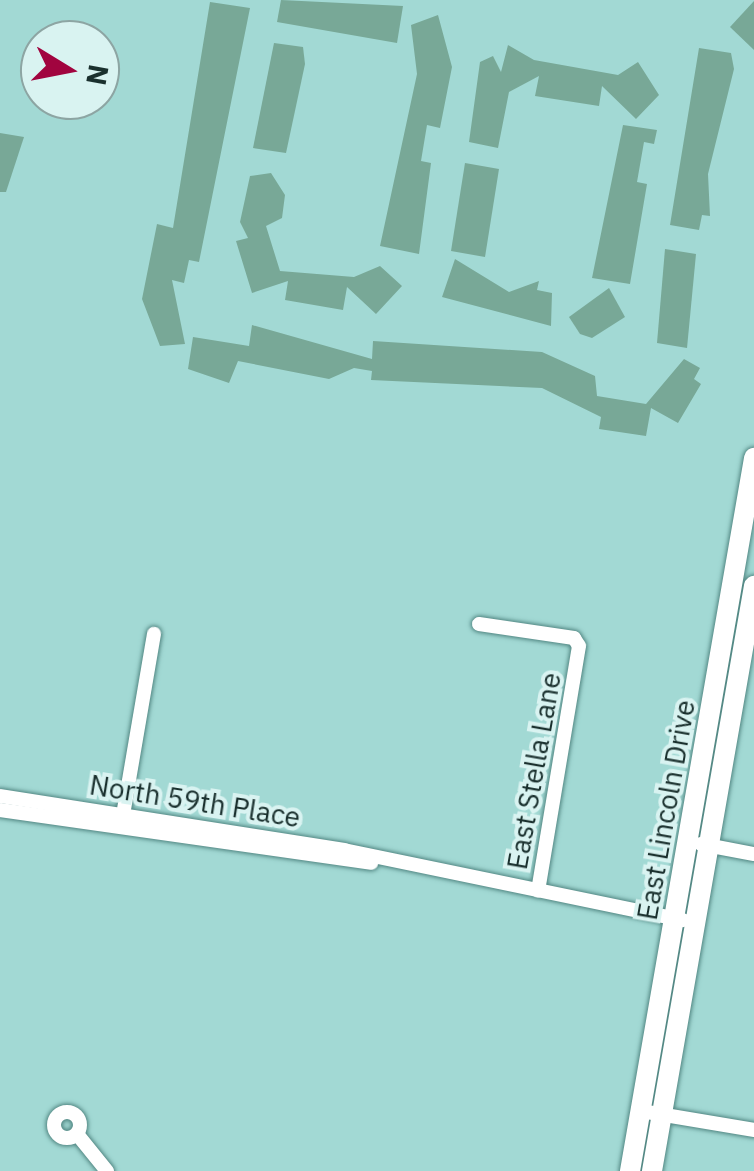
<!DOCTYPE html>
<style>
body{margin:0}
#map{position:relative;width:754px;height:1171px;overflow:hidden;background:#a2d9d4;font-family:"IBM Plex Sans",sans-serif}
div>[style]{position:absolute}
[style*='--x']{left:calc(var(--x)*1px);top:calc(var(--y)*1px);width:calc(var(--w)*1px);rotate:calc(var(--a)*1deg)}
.building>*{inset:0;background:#78a897}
.roads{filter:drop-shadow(0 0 2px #528783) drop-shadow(0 0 2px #528783)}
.street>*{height:14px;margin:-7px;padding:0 7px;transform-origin:7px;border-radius:7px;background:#fff}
.street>.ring{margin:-7px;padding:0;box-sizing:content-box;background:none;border:14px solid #fff;border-radius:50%}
.secondary>*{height:20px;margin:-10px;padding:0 10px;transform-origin:10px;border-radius:10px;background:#fff}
span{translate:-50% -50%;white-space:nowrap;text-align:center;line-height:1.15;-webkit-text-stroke:8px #d9f3f1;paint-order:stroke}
.street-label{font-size:28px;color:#1a302e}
.north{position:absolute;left:20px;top:20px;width:100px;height:100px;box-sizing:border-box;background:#d9f3f1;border:2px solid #8da5a3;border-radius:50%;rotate:100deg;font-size:28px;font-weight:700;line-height:40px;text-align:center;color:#1a302e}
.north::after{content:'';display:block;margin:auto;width:35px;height:45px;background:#a1043f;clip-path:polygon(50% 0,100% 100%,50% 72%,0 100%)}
</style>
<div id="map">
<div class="building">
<div style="clip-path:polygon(281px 0,403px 6px,397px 43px,277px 22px)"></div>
<div style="clip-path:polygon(754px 1px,754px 50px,730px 27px)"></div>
<div style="clip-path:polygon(210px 2px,250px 8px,199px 262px,189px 260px,184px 283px,172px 280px,185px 344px,160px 346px,142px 299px,157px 224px,173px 228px)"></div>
<div style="clip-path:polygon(438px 15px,452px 67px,440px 128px,427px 125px,421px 161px,431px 163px,419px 254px,380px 246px,417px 74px,411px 25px)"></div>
<div style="clip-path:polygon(274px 43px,303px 47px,305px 64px,286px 153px,253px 148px)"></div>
<div style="clip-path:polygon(508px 45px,534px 60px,618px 75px,638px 62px,659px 95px,636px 119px,602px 86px,599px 106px,535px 96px,539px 76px,509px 92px,498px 148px,469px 142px,480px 62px,493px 56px,501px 72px)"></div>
<div style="clip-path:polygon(699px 48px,731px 53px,734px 69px,708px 174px,710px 216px,702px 215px,699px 230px,670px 225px)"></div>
<div style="clip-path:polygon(623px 125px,657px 130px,654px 144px,644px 142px,637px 182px,647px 184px,630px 284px,592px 278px)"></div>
<div style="clip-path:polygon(0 133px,24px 137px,6px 192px,0 192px)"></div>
<div style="clip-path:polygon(465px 163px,499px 169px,485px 257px,451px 251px)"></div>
<div style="clip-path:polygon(271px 173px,285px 195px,282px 218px,266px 226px,280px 271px,354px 277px,380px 266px,402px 286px,376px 314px,347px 287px,343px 310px,285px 300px,288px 281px,252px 293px,236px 241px,248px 238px,240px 222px,250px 176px)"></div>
<div style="clip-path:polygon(665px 249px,696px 254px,687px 348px,657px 343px)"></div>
<div style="clip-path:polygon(455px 259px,509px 292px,539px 281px,537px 290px,552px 293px,551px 326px,442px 297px)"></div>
<div style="clip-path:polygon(609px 288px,625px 317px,592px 338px,580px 334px,569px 317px)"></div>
<div style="clip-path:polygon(252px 325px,372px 359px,373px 341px,542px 352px,595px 376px,597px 396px,646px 404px,684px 359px,700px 368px,694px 379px,701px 384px,678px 423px,651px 408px,646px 436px,599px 429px,601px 417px,542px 388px,371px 380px,372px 371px,354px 368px,329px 379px,238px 361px,229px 383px,188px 369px,193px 337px,249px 346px)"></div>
</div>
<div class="roads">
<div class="street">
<div style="--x:479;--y:624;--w:96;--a:8.4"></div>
<div style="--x:574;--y:638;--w:9;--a:58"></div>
<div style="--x:579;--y:646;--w:248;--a:99.5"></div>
<div style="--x:0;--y:796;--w:348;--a:8.9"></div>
<div style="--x:344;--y:850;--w:346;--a:11.7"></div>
<div style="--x:0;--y:810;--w:375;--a:8.1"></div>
<div style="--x:122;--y:821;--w:190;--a:-80.3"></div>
<div style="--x:701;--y:844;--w:54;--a:10.7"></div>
<div style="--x:641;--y:1111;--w:115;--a:9.5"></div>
<div class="ring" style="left:54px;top:1112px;width:12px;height:12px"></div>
<div style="--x:77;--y:1134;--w:48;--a:51"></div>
</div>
<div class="secondary">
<div style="--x:630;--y:1171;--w:724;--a:-80.13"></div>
<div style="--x:652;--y:1171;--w:594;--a:-80.11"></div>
</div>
</div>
<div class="street-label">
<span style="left:534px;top:771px;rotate:-80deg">East Stella Lane</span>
<span style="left:195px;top:801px;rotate:9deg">North 59th Place</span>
<span style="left:666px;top:810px;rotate:-80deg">East Lincoln Drive</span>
</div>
<div class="north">N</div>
</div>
